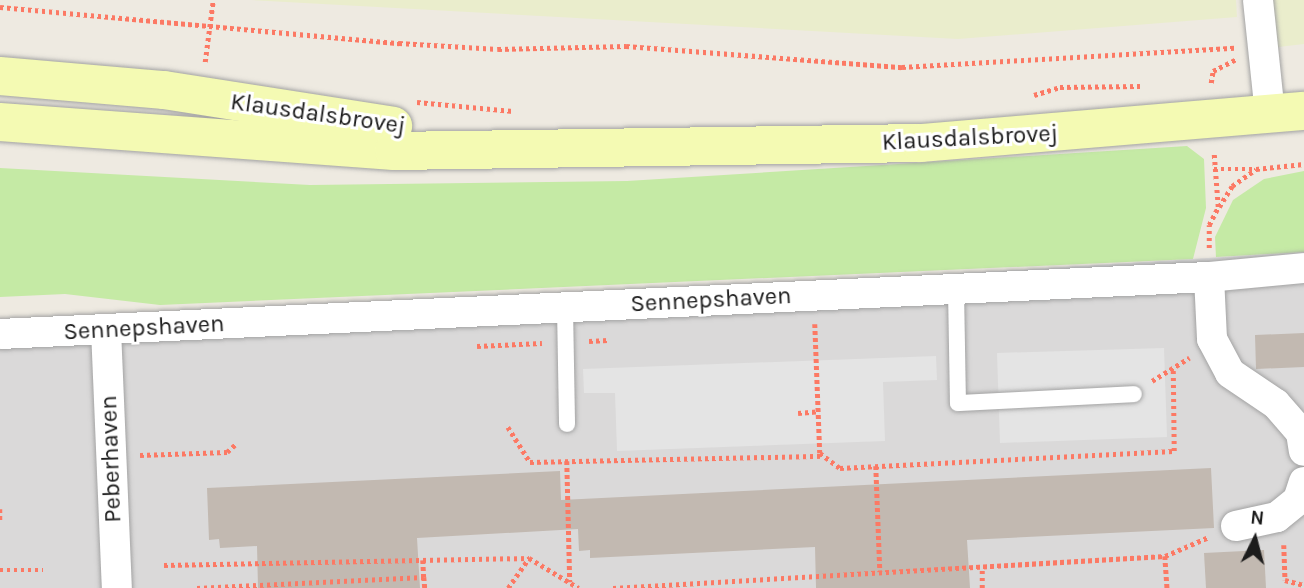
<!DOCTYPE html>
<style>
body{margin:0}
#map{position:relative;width:1304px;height:588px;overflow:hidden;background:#eeeae1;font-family:Karla,sans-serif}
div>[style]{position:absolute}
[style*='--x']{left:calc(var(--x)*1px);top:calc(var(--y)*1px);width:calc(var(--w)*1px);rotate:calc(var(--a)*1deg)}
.residential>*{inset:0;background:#dad9d9}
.farmland>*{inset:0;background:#eaedcc}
.grass>*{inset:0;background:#c5eaa5}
.parking>*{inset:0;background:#e4e4e4}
.building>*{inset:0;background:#c2b9b1}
.path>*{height:4.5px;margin-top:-2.25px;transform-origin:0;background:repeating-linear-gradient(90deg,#fc7964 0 3.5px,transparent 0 7px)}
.roads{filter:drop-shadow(0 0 2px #a3a3a3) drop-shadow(0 0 2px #a3a3a3)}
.lane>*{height:16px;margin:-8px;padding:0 8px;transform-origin:8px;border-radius:8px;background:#fff}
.street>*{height:30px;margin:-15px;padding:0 15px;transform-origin:15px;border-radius:15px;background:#fff}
.secondary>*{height:38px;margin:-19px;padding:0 19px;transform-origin:19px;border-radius:19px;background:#f4fab3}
span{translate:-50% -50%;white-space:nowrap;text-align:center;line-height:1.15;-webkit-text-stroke:6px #fff;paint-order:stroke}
.street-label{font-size:24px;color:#1c1c1c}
.north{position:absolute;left:1220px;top:504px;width:70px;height:70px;-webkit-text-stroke:5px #fff;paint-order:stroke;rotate:6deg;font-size:19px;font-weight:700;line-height:28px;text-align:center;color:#1c1c1c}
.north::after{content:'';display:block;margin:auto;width:24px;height:32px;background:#1c1c1c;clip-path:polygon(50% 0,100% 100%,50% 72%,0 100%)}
</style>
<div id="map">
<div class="residential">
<div style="clip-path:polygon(1304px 252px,1304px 588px,0 588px,0 333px)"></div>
</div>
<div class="farmland">
<div style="clip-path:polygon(251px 0,1236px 0,1237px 17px,958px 39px)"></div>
<div style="clip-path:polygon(1266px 0,1304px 0,1304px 44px,1269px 48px)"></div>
</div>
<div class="grass">
<div style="clip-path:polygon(1187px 146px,1204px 159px,1206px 208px,1193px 259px,160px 305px,65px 294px,0 297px,0 168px,310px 185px,627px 181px)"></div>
<div style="clip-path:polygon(1304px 171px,1304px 252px,1216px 257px,1215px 237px,1233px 200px,1264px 179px)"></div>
</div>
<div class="parking">
<div style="clip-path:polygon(1164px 348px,1167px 437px,1000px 443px,997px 353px)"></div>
<div style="clip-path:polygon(936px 356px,937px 380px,883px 382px,885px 441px,617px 451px,615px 393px,584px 393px,583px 369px)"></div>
</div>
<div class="building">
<div style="clip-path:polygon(1304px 333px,1304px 367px,1256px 369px,1255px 335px)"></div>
<div style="clip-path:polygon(1211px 468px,1214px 528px,967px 540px,970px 588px,816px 588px,815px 547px,590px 558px,590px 550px,579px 551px,578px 529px,417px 538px,420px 588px,258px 588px,257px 546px,220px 548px,219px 539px,209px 540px,207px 488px,560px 471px,561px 500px)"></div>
<div style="clip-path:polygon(1264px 550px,1266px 588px,1206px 588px,1204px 553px)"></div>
</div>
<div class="path">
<div style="--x:0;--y:7;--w:401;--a:5.2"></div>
<div style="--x:399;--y:43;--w:99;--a:3.5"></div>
<div style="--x:498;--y:49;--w:128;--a:-1.3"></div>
<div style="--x:626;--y:46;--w:277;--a:4.4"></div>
<div style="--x:902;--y:67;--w:333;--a:-3.3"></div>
<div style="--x:205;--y:62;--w:63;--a:-82.6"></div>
<div style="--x:1211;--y:83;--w:12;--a:-81"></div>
<div style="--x:1213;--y:71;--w:25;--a:-27"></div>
<div style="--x:1034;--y:95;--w:27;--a:-17"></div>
<div style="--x:1060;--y:87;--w:80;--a:-0.7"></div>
<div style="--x:417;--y:102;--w:96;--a:5.4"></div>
<div style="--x:1214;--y:169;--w:41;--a:0"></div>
<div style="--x:1219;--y:207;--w:25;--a:-58"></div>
<div style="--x:1232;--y:186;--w:29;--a:-35"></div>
<div style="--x:1256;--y:169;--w:48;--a:-5.9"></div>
<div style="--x:1209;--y:248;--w:23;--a:-90"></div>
<div style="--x:1209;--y:225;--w:20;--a:-63"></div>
<div style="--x:1218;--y:207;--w:53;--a:-94.3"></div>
<div style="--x:815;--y:324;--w:129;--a:87.8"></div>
<div style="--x:820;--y:453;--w:25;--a:37"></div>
<div style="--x:840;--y:468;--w:334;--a:-2.9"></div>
<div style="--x:1174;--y:451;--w:84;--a:-90.7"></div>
<div style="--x:589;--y:341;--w:19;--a:-3"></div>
<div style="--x:477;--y:346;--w:65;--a:-2.6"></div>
<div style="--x:1152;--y:381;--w:44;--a:-31.9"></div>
<div style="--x:798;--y:413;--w:21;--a:-5"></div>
<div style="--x:508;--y:427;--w:41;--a:57.8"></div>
<div style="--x:530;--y:462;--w:294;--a:-1.2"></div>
<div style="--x:140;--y:455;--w:87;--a:-2"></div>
<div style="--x:227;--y:452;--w:13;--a:-42"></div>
<div style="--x:567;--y:461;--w:121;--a:88.6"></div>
<div style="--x:876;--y:466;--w:106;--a:87.8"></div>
<div style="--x:0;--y:509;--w:11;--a:90"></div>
<div style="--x:1284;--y:545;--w:35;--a:88"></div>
<div style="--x:1285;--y:580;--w:20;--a:15"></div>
<div style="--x:1165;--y:556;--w:32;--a:86"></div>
<div style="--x:423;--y:560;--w:17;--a:87"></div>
<div style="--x:164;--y:565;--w:365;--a:-1.1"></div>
<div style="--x:529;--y:558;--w:58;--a:31"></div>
<div style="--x:0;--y:570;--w:43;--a:0"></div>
<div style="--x:197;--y:588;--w:227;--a:-2.8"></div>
<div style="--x:424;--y:577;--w:11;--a:85"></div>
<div style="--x:508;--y:588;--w:37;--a:-55"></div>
<div style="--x:613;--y:588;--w:553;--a:-3.32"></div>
<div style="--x:1165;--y:556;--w:48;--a:-23.4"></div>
<div style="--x:982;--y:588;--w:18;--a:-90"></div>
</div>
<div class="roads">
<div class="lane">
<div style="--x:956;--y:290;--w:113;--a:89"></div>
<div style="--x:958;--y:403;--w:176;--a:-2.9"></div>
<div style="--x:565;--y:307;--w:117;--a:89"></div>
</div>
<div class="street">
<div style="--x:1258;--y:0;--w:116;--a:84"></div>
<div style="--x:1209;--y:277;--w:62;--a:87.2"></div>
<div style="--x:1212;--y:339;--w:38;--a:62"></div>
<div style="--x:1230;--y:373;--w:55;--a:34"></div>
<div style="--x:1276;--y:404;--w:38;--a:49"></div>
<div style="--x:1301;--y:433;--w:18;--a:81"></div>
<div style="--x:106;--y:329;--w:259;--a:87.6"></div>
<div style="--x:0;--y:334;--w:1210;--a:-2.7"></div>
<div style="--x:1209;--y:277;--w:95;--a:-5.4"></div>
<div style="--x:1236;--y:526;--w:42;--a:-12.4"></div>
<div style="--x:1277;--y:517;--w:27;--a:-39"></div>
<div style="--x:1298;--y:500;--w:19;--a:-72"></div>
</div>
<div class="secondary">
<div style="--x:0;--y:76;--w:165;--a:4.9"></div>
<div style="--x:164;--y:90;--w:232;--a:8.9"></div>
<div style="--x:0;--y:122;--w:395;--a:4.2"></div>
<div style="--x:394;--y:151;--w:527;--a:-0.87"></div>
<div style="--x:921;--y:143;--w:384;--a:-4.8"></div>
</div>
</div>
<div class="street-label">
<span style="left:318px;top:114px;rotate:8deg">Klausdalsbrovej</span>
<span style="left:970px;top:138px;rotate:-3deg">Klausdalsbrovej</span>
<span style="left:711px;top:300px;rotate:-3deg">Sennepshaven</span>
<span style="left:144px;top:328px;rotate:-3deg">Sennepshaven</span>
<span style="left:111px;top:459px;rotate:-92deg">Peberhaven</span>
</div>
<div class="north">N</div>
</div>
